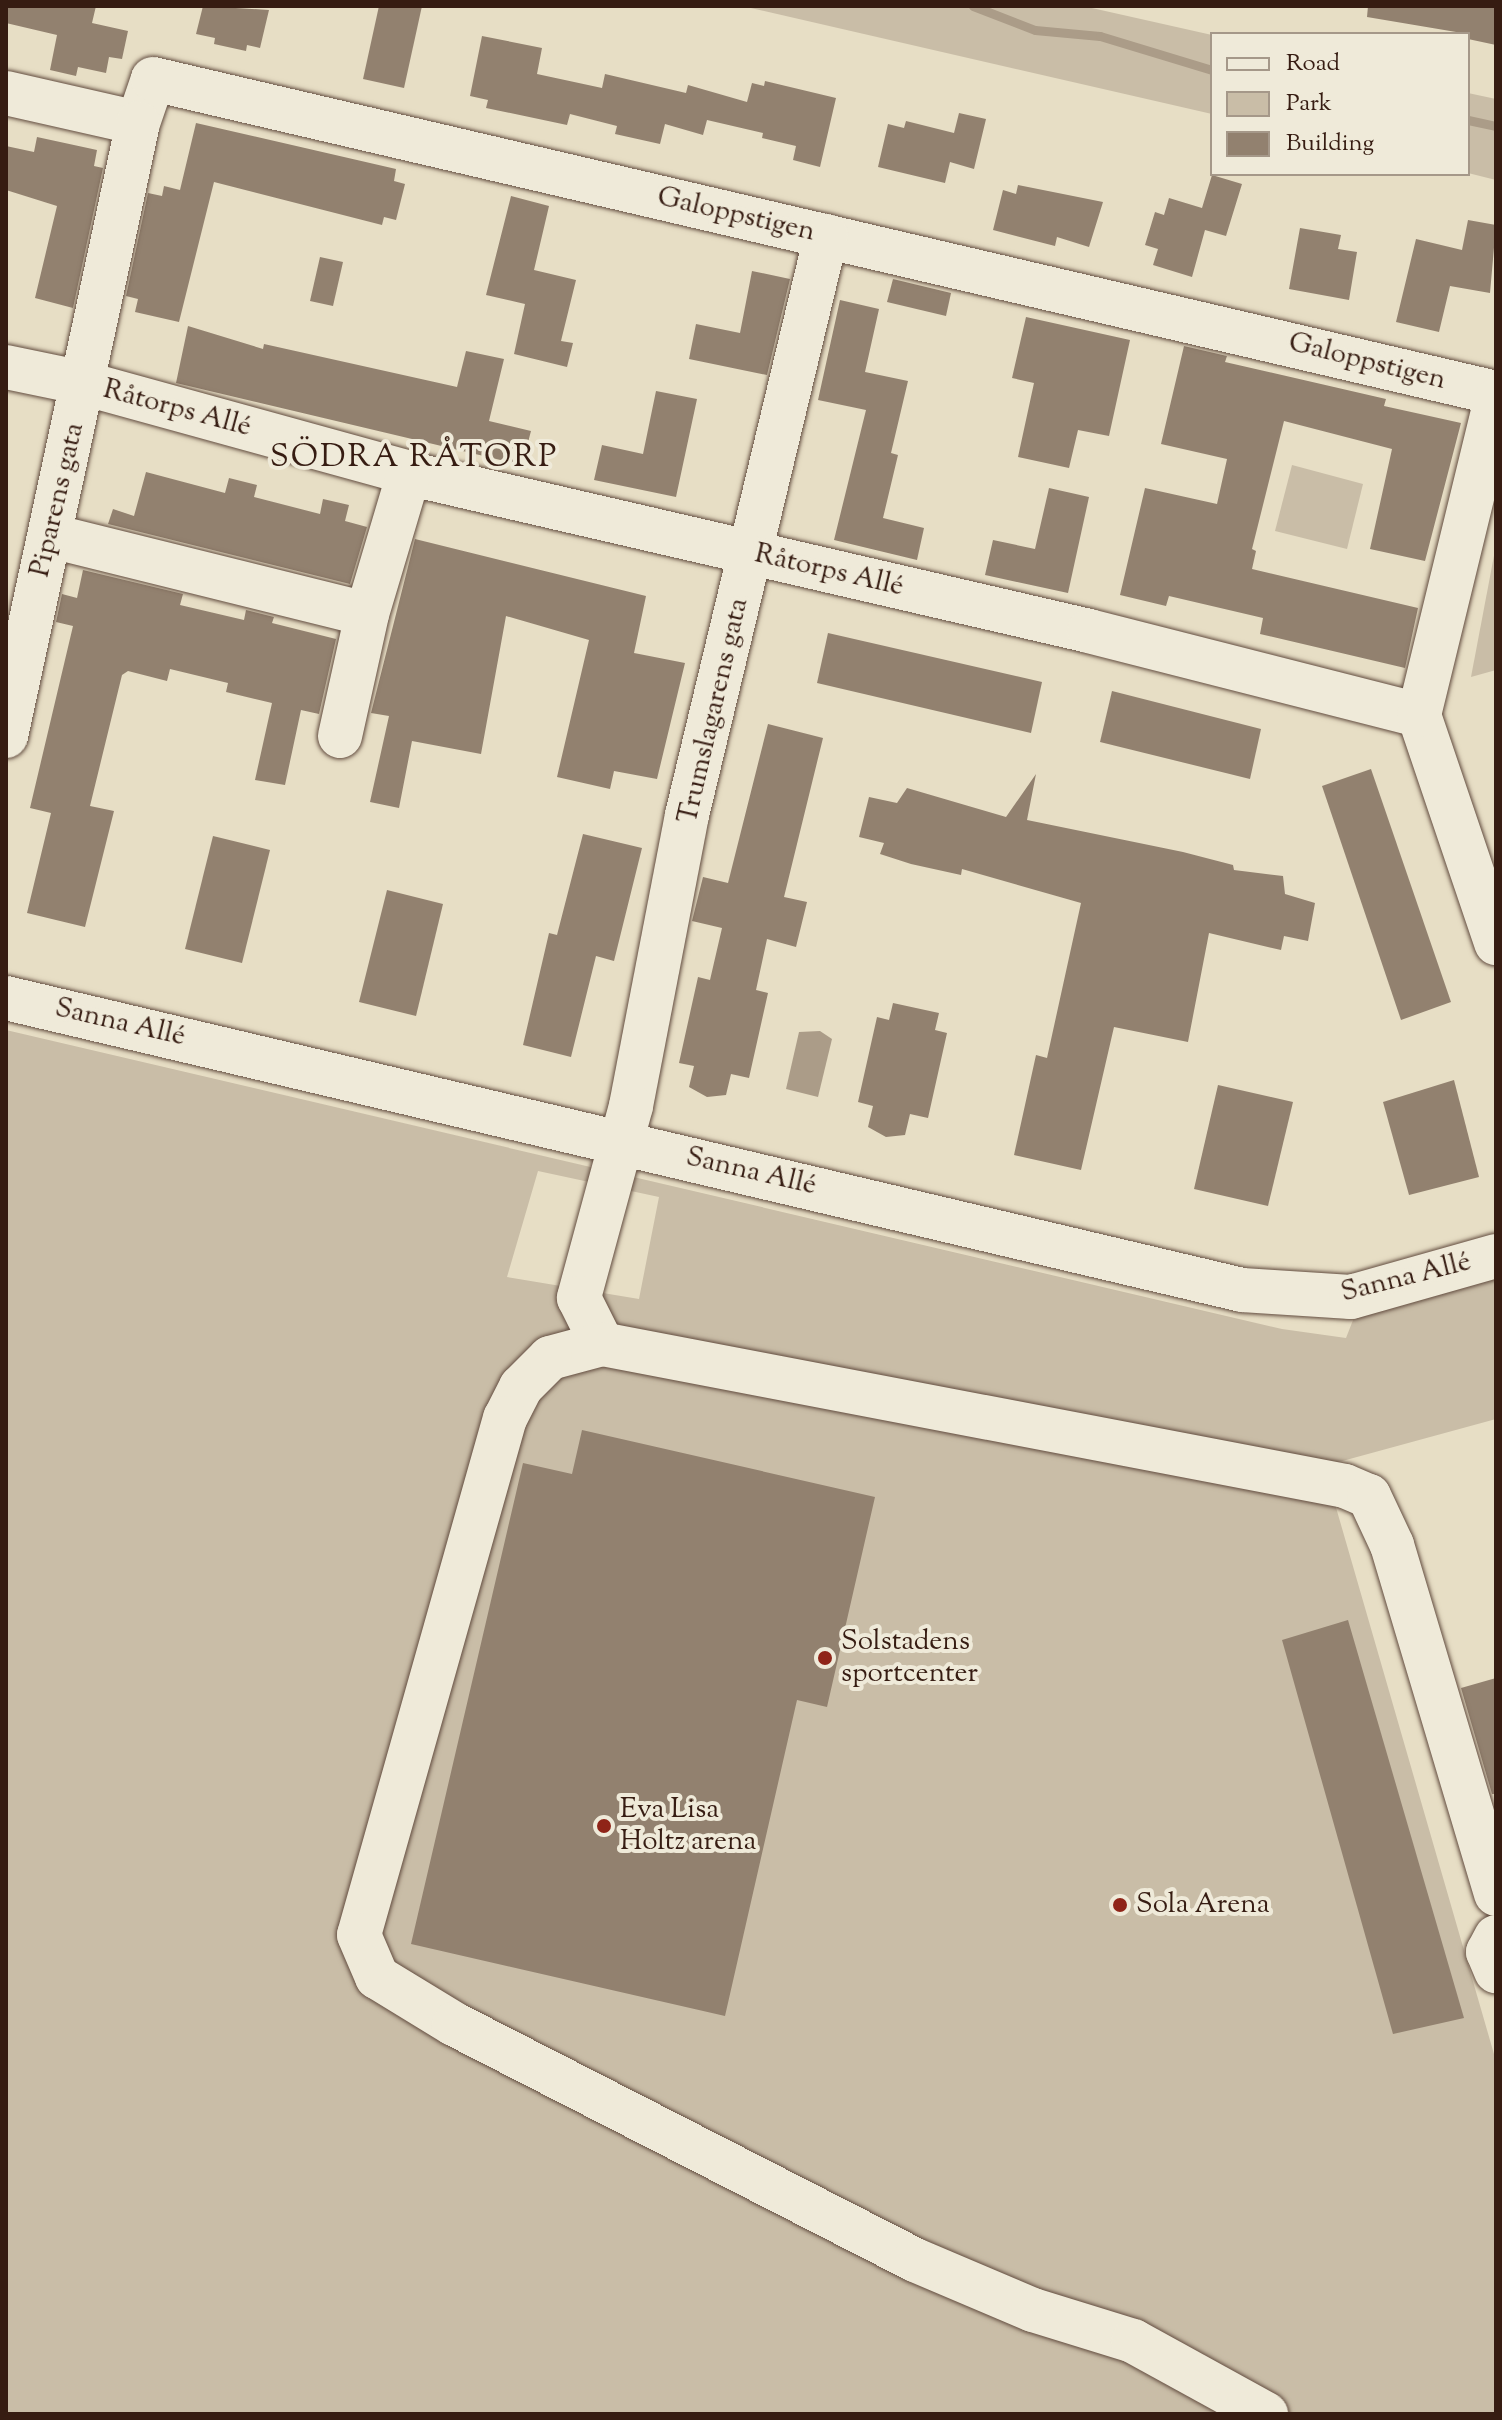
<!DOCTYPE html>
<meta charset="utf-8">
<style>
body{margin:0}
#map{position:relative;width:1502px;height:2420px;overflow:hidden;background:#e7dec5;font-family:"Sorts Mill Goudy",serif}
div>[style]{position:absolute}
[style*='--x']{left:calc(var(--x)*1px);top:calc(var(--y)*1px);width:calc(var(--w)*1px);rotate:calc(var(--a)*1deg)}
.green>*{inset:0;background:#c9bda7}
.water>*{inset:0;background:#ab9c88}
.stream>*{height:9px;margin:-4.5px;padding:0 4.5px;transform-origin:4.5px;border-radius:4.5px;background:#ab9c88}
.building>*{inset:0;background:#92816f}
.roads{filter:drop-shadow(0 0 2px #624c3f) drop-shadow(0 0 2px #624c3f)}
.minor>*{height:44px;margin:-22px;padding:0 22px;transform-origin:22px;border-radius:22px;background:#efead9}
.dots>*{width:22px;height:22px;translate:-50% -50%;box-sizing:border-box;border:4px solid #efead9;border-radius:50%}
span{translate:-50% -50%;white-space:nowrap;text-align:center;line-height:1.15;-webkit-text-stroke:8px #efead9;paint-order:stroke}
.street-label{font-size:28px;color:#361c12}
.poi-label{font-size:28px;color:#361c12}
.left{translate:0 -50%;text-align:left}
.quarter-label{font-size:32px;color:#361c12;letter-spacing:2px}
.frame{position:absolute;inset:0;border:8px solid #361c12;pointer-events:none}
.legend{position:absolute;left:1210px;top:32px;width:260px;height:144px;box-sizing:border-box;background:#efead9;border:2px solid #a59889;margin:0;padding:10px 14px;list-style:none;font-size:24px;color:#361c12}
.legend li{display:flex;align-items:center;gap:16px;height:40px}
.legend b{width:40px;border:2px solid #a59889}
</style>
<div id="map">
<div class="green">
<div style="clip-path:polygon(742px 6px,1083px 6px,1212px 35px,1212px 114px)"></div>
<div style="clip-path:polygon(1468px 93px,1496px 99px,1496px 180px,1468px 173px)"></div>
<div style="clip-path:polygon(1292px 465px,1363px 484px,1347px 549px,1275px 531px)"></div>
<div style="clip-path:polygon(1496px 545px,1496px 670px,1471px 677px)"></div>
<div style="clip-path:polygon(evenodd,6px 1030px,1282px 1329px,1346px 1338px,1355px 1315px,1496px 1273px,1496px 1419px,1324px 1466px,1496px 2061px,1496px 2414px,6px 2414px,6px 1030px,538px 1171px,659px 1197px,639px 1299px,507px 1277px,538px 1171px)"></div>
</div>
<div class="water">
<div style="clip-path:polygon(820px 1031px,832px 1039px,818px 1097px,786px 1089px,799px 1032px)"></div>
</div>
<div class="stream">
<div style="--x:973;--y:6;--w:66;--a:21.2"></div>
<div style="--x:1035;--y:30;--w:65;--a:5.3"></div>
<div style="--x:1100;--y:36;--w:117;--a:16.9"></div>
<div style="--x:1468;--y:120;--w:29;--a:12"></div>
</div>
<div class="building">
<div style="clip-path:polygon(6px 6px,96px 6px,92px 23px,128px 31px,122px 59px,109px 57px,106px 73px,78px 67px,76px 76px,50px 70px,57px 35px,6px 23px)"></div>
<div style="clip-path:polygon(203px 6px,269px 10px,260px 48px,247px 45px,246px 51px,214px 44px,215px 38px,196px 34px)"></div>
<div style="clip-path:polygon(379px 6px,422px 6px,404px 88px,363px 79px)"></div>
<div style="clip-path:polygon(1368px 6px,1496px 6px,1496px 45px,1468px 39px,1468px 34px,1367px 17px)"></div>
<div style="clip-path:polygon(482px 36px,542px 48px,537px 74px,602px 88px,605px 74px,686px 93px,688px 85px,747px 102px,752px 83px,764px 86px,765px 81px,836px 98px,820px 167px,793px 160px,796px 146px,762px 138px,763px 133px,707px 120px,703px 135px,665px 124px,660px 144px,615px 134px,617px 126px,570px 114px,567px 125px,486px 108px,488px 100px,470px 96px)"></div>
<div style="clip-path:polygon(959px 113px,986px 119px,974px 169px,950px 162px,945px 183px,878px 167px,888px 124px,904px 128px,906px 121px,954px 133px)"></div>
<div style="clip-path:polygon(196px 123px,396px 169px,394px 181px,405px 184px,396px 220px,384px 217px,382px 225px,214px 182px,179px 322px,135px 312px,138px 299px,126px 296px,148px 193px,162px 196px,164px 186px,180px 190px)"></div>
<div style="clip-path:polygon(37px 137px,97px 150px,94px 166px,103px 168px,73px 308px,35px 298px,57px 206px,6px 190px,6px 146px,34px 152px)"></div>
<div style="clip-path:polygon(1212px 175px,1242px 184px,1226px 236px,1205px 230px,1192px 277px,1153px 265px,1158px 249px,1145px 245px,1155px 212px,1164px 215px,1169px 198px,1202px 208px)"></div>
<div style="clip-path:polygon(1018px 185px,1103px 202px,1089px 247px,1057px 237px,1055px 246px,993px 230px,1003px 190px,1016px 194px)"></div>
<div style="clip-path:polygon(511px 196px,549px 206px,534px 270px,576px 280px,561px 341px,573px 343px,567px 367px,514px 354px,525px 304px,486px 295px)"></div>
<div style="clip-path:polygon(1468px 220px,1496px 225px,1490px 293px,1450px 286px,1439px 332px,1396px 322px,1416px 239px,1462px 250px)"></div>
<div style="clip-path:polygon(1300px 228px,1341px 235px,1338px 249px,1357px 252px,1349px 300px,1289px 289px)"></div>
<div style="clip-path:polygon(320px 257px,343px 262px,333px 306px,310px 301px)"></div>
<div style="clip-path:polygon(752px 271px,790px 279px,767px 375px,689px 359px,696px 324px,740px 333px)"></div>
<div style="clip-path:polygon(893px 279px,951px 293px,946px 316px,887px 302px)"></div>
<div style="clip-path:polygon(840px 300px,879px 309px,865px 372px,908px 381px,891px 453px,898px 455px,883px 518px,924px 528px,917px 560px,834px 540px,866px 410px,818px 400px)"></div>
<div style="clip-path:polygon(1026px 317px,1130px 340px,1109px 436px,1078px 430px,1069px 468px,1018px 457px,1034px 383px,1012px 378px)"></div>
<div style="clip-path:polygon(188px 326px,263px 349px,264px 344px,457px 387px,466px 351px,504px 359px,489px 421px,531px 431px,522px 465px,176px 383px)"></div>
<div style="clip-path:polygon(1184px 346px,1227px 356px,1225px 362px,1386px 399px,1384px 406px,1461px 423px,1425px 561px,1370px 549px,1392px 449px,1284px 421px,1252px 549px,1256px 551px,1252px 569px,1418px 608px,1405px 668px,1260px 634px,1263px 618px,1169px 596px,1166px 606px,1120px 595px,1145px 488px,1217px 504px,1227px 459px,1161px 444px)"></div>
<div style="clip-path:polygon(656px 391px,697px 399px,676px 497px,594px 480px,602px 445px,643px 454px)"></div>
<div style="clip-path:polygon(146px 472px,225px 493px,229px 478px,257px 485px,254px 497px,320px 514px,323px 499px,349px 505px,345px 521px,367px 527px,350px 584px,108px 524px,113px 509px,134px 516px)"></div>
<div style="clip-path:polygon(1049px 488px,1089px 497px,1068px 593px,985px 575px,993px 540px,1035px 549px)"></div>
<div style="clip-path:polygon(415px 539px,646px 596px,634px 653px,685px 663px,657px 779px,614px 771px,610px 789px,557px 777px,589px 640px,506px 616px,481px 754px,412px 741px,399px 808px,370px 802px,389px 716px,371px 713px)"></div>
<div style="clip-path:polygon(83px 570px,183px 594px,180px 605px,244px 620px,246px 610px,274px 617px,272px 623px,336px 639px,319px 714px,301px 710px,285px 785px,255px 780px,272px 703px,226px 692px,228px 683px,170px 669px,167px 681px,128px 671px,122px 675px,90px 806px,114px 811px,85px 927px,27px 913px,51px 813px,30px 808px,73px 626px,56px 622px,62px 594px,77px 598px)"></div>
<div style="clip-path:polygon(828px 633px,1042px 682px,1031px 733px,817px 683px)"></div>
<div style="clip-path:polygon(1112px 691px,1261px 729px,1250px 779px,1100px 742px)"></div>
<div style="clip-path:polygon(768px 724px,823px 738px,784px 897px,807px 902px,796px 947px,767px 939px,756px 990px,768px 993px,749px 1078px,731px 1074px,726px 1095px,707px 1097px,689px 1087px,694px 1066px,679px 1063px,698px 977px,710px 980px,722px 928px,692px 921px,703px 877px,728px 883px)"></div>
<div style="clip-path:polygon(1371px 769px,1451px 1002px,1401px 1020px,1322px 786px)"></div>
<div style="clip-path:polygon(1036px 774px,1027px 820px,1183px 852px,1233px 865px,1234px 870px,1283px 876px,1285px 894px,1315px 903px,1308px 941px,1284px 936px,1281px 950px,1209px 933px,1188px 1042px,1114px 1027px,1081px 1170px,1014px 1155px,1036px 1055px,1047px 1058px,1081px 903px,962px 869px,961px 875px,911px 864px,880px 854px,884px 843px,859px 837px,869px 797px,897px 803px,907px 788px,1006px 817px)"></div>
<div style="clip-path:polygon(583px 834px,642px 848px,614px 961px,596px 956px,571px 1057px,523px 1045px,549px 933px,557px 935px)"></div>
<div style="clip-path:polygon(213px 836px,270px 850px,242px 963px,185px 949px)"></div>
<div style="clip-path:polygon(387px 890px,443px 904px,416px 1016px,359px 1002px)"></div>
<div style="clip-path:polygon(893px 1003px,939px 1013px,935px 1030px,947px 1033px,928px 1118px,910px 1114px,905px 1135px,886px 1137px,868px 1127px,873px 1106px,858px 1102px,877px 1017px,889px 1020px)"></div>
<div style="clip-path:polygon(1454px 1080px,1479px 1177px,1409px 1195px,1383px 1102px)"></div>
<div style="clip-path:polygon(1218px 1085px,1293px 1102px,1268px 1206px,1194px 1189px)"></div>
<div style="clip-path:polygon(582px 1430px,875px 1497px,827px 1707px,797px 1700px,725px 2016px,411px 1944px,523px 1463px,572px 1474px)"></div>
<div style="clip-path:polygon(1348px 1620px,1464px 2018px,1393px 2034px,1282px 1640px)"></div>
<div style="clip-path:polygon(1496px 1678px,1496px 1794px,1492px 1794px,1461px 1688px)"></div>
</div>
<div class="roads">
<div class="minor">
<div style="--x:6;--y:93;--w:135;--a:12.8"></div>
<div style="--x:138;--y:123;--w:46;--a:-71.2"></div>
<div style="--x:153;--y:79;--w:1379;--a:13.16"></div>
<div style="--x:826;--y:236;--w:595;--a:103.5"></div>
<div style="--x:687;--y:815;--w:296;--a:100.9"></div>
<div style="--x:631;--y:1106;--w:199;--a:105.2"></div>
<div style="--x:579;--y:1298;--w:51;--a:63.4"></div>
<div style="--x:602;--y:1344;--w:756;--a:10.82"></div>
<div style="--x:1345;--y:1486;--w:26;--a:23"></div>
<div style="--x:1369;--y:1496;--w:54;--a:64.9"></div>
<div style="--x:1392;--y:1545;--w:364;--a:73.4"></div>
<div style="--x:6;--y:367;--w:79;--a:11.7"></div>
<div style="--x:83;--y:383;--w:350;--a:15.4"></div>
<div style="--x:420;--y:476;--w:687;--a:13.04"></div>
<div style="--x:1089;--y:631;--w:341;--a:14.3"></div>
<div style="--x:1419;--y:715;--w:241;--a:71.3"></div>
<div style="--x:51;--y:536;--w:325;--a:13.9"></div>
<div style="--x:367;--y:614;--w:147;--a:-73.4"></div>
<div style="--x:1419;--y:715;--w:324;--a:-76.3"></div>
<div style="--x:6;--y:736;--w:627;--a:-77.85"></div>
<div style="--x:340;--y:736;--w:125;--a:-77.5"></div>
<div style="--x:6;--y:998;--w:1270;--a:13.29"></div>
<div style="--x:1242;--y:1290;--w:109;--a:3.7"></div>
<div style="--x:1351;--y:1297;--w:151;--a:-15.8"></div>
<div style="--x:602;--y:1344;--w:54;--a:164.9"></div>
<div style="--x:550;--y:1358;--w:41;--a:135"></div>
<div style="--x:521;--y:1387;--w:35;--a:117"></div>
<div style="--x:505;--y:1418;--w:537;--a:105.77"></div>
<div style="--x:359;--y:1935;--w:46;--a:66.8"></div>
<div style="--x:377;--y:1977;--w:90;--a:31.4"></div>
<div style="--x:454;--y:2024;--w:518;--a:27.11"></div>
<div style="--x:915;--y:2260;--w:128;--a:23"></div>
<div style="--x:1033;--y:2310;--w:105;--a:17.2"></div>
<div style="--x:1133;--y:2341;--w:152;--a:28.8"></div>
<div style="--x:1496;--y:1937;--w:17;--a:118"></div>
<div style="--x:1488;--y:1952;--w:21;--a:67"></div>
</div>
</div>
<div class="dots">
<div style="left:825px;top:1658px;background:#8f2418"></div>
<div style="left:604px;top:1826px;background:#8f2418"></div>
<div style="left:1120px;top:1905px;background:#8f2418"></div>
</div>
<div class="street-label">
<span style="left:736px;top:215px;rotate:13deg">Galoppstigen</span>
<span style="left:1367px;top:362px;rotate:14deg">Galoppstigen</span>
<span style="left:177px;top:409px;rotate:15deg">Råtorps Allé</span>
<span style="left:58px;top:500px;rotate:-77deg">Piparens gata</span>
<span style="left:829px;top:571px;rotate:13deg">Råtorps Allé</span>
<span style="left:714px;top:711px;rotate:-77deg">Trumslagarens gata</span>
<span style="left:120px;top:1023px;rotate:13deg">Sanna Allé</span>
<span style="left:751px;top:1172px;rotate:13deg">Sanna Allé</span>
<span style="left:1406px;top:1278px;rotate:-14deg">Sanna Allé</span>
</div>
<div class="poi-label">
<span class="left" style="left:841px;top:1658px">Solstadens<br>sportcenter</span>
<span class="left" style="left:620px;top:1826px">Eva Lisa<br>Holtz arena</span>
<span class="left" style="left:1136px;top:1905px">Sola Arena</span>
</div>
<div class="quarter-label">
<span style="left:414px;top:458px">SÖDRA RÅTORP</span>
</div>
<div class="frame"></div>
<ul class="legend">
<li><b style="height:10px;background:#efead9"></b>Road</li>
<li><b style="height:22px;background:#c9bda7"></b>Park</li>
<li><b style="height:22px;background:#92816f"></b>Building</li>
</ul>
</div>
